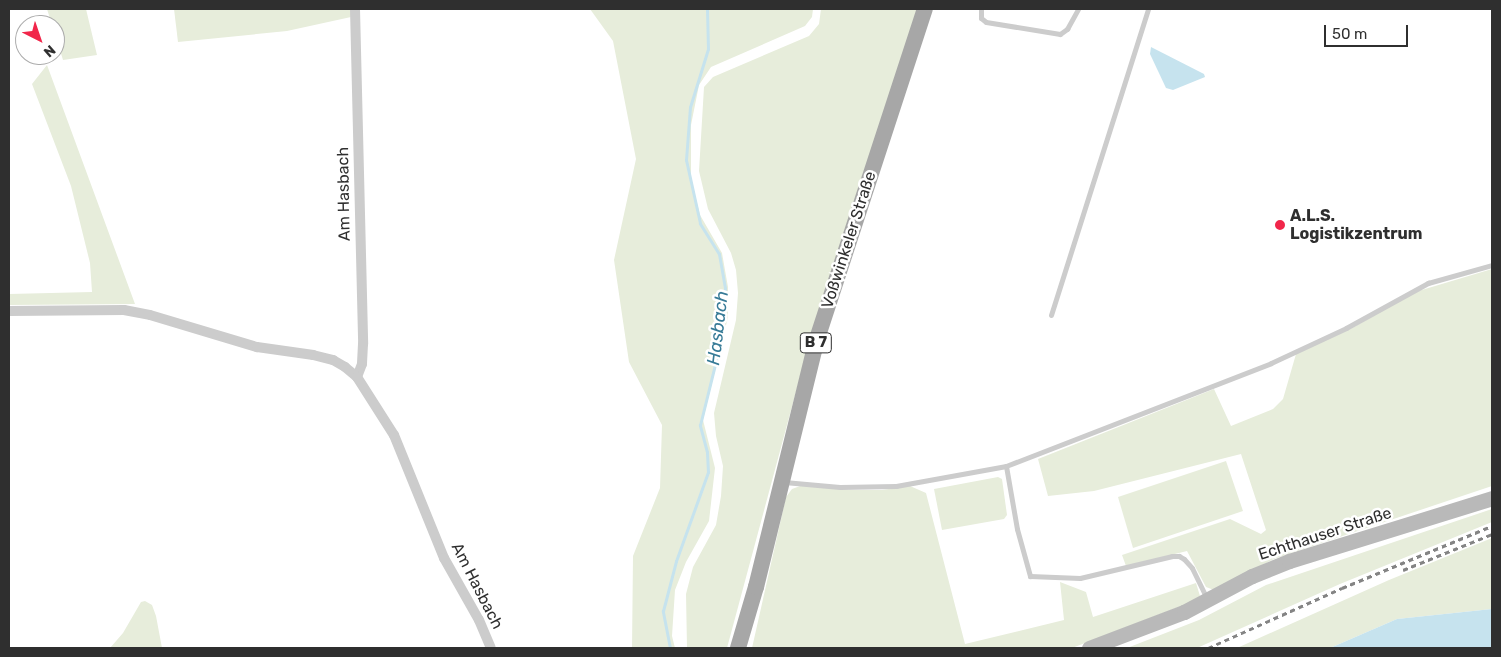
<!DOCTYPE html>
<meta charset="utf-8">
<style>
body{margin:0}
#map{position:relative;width:1501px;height:657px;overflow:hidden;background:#fff;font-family:Rubik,sans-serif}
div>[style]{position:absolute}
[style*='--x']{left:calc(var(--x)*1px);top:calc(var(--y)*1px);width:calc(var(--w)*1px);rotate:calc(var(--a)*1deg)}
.green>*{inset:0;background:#e7eddb}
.water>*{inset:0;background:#c6e3ee}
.stream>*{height:3px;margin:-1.5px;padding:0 1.5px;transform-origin:1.5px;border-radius:1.5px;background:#c6e3ee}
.service>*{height:5px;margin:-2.5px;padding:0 2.5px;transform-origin:2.5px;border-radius:2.5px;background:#ccc}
.minor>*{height:10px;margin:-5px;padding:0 5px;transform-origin:5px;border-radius:5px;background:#ccc}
.secondary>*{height:15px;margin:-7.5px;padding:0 7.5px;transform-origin:7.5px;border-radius:7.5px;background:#b9b9b9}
.primary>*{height:16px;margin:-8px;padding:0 8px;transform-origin:8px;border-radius:8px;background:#a7a7a7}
.rail>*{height:3px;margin-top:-1.5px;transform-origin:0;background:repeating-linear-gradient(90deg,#848484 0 5px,transparent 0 9px)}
.dots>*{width:14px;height:14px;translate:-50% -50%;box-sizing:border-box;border:2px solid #fff;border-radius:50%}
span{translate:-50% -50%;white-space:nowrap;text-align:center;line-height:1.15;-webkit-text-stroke:5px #fff;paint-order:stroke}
.shield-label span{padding:1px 4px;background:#fff;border:1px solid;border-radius:4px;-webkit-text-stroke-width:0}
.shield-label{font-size:15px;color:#2f2f2f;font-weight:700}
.street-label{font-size:16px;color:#2f2f2f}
.poi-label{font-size:16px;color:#2f2f2f;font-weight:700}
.left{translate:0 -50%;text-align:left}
.water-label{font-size:18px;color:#377b97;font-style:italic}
.frame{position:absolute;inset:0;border:10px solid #2f2f2f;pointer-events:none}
.north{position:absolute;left:15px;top:15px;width:50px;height:50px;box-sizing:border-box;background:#fff;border:1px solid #acacac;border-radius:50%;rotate:139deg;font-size:14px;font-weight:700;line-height:20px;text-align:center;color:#2f2f2f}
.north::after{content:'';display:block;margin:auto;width:18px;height:22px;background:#f1264a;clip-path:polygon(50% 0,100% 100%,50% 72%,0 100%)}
.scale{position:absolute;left:1324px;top:25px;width:84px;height:22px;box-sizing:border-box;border:2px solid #2f2f2f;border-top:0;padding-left:6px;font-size:15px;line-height:18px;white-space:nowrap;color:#2f2f2f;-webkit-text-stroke:4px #fff;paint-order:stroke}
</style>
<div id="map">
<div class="green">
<div style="clip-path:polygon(47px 9px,86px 9px,97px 55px,63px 60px,55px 34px,55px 25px,52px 25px)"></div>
<div style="clip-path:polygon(174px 9px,359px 9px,351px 17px,287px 31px,178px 42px)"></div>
<div style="clip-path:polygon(590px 9px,813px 9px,812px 17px,805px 26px,711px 67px,699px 85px,691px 125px,691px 179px,700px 215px,722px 253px,728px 287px,728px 317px,703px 420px,715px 468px,709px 521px,686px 562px,675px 590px,672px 636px,675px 648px,632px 648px,633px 556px,660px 488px,662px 425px,629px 362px,614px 260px,636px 159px,613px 41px)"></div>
<div style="clip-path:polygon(821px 9px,917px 9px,808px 347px,727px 648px,687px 648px,686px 594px,693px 567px,716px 525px,721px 496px,723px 466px,716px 436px,714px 413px,736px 320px,738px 293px,736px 270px,731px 253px,708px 209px,699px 171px,704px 87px,713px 77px,809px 36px,819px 24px)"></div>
<div style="clip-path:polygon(47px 65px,135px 304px,9px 305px,9px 294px,92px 292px,90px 263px,71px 186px,32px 84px)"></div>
<div style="clip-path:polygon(1492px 269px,1492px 486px,1274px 559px,1214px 590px,1206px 587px,1187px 551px,1126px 566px,1122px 555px,1230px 519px,1261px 534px,1266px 530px,1241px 454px,1094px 491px,1048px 496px,1038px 459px,1214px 389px,1231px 426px,1273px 409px,1283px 399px,1296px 354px,1354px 327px,1415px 292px)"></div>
<div style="clip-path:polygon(1226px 461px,1243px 511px,1133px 548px,1118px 497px)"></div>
<div style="clip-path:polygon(998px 477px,1002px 479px,1007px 515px,1004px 519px,942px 530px,934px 489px)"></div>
<div style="clip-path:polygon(803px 485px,852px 490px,882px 490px,910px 486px,926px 493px,965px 644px,1064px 620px,1060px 582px,1086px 592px,1093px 617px,1196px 583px,1200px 596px,1197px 600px,1072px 648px,752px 648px,786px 497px,792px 489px)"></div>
<div style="clip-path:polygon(1492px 509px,1492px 522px,1340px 584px,1197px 648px,1127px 648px,1199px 620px,1266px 585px)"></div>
<div style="clip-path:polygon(1492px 538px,1492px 609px,1397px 619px,1330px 648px,1237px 648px,1389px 580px)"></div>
<div style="clip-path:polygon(145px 601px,152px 605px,156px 616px,162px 648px,110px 648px,123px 633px,141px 602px)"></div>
</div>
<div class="water">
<div style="clip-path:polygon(1151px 47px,1204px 74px,1205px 77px,1173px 90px,1166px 88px,1150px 54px)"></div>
<div style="clip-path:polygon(1492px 609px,1492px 648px,1330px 648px,1397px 619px)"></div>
</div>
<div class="stream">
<div style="--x:670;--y:648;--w:38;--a:-101"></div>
<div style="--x:663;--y:611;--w:52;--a:-75.4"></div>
<div style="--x:676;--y:561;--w:95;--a:-70.2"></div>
<div style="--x:708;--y:472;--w:20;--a:-93"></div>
<div style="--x:707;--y:452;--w:28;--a:-105"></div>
<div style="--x:700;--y:425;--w:79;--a:-76.1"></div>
<div style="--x:719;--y:348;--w:60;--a:-84.3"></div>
<div style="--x:725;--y:288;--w:35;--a:-100"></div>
<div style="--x:719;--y:254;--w:36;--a:-122"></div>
<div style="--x:700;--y:223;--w:65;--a:-102.5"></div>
<div style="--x:686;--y:160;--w:53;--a:-85.7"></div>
<div style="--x:690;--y:107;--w:61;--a:-72.8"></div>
<div style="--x:708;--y:49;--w:40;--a:-91.4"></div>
</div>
<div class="service">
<div style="--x:981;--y:9;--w:9;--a:90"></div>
<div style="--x:981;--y:18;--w:6;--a:39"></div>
<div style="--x:986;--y:22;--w:75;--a:9.2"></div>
<div style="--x:1060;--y:34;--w:9;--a:-36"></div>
<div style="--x:1067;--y:29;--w:23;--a:-61"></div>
<div style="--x:1051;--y:315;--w:321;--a:-72.4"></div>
<div style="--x:1006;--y:466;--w:64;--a:80.1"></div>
<div style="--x:1017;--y:529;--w:49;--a:74.5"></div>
<div style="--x:1030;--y:576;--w:50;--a:2.3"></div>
<div style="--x:1080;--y:578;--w:95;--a:-13.4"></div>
<div style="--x:1172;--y:556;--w:7;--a:0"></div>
<div style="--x:1179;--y:556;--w:6;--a:31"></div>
<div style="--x:1184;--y:559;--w:12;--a:48"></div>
<div style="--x:1192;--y:568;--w:32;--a:64"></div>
<div style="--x:784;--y:482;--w:56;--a:5.1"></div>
<div style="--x:840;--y:487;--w:56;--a:-1"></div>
<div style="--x:896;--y:486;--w:112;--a:-10.3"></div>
<div style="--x:1006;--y:466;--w:284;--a:-21.2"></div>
<div style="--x:1271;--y:363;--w:83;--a:-25"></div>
<div style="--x:1346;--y:328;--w:94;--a:-28.8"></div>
<div style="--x:1428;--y:283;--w:66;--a:-15.7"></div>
</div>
<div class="minor">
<div style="--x:355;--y:9;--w:335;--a:88.6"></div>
<div style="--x:363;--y:344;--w:20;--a:93"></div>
<div style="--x:362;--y:364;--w:14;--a:111"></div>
<div style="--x:9;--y:311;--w:115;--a:-0.5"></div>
<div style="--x:124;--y:310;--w:26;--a:11"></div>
<div style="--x:150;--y:315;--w:112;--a:16.7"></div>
<div style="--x:257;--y:347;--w:57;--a:8.1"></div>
<div style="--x:313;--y:355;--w:21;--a:14"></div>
<div style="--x:333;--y:360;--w:14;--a:30"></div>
<div style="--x:345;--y:367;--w:16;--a:40"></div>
<div style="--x:357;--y:377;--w:69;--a:57.5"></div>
<div style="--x:394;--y:435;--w:133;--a:67.9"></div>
<div style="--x:444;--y:558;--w:71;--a:60.6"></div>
<div style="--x:479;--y:620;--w:30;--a:67"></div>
</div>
<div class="secondary">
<div style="--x:1089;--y:648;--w:102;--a:-20.8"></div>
<div style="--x:1184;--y:612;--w:77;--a:-27.9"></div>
<div style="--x:1252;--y:576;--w:40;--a:-22"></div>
<div style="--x:1289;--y:561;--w:213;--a:-17.2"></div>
</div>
<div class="primary">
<div style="--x:738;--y:648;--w:64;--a:-73.6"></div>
<div style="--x:756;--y:587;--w:252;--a:-76.2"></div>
<div style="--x:816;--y:342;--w:350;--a:-71.9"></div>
</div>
<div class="rail">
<div style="--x:1403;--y:570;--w:96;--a:-22"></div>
<div style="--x:1208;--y:648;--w:147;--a:-24.1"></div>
<div style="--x:1342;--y:588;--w:162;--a:-22.5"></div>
</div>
<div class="dots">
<div style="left:1280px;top:225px;background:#f1264a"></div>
</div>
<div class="shield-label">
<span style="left:816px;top:343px">B 7</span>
</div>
<div class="street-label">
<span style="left:344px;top:194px;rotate:-91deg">Am Hasbach</span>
<span style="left:849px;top:240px;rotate:-72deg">Voßwinkeler Straße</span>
<span style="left:1325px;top:534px;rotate:-18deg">Echthauser Straße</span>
<span style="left:477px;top:586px;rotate:63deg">Am Hasbach</span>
</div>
<div class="poi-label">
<span class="left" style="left:1290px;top:225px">A.L.S.<br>Logistikzentrum</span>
</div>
<div class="water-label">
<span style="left:718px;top:328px;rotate:-83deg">Hasbach</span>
</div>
<div class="frame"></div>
<div class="north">N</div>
<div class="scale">50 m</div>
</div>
